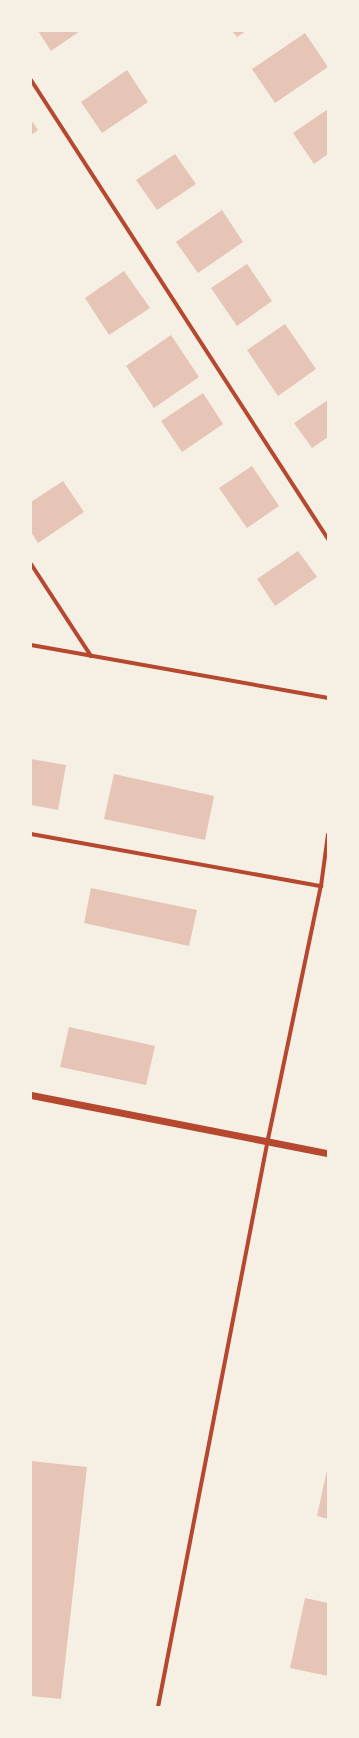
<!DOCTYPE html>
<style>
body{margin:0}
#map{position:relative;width:359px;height:1738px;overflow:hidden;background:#f6efe4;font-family:"Alegreya Sans",sans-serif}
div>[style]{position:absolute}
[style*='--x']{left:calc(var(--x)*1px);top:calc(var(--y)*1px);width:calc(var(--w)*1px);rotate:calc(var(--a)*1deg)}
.building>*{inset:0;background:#e6c5b7}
.minor>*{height:4px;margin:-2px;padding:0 2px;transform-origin:2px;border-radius:2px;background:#b5482f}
.tertiary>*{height:7px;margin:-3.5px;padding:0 3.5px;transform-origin:3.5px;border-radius:3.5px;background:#b5482f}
span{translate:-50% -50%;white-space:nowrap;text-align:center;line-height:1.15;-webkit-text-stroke:4px #f6efe4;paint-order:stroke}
.frame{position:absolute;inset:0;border:32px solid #f6efe4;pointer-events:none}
</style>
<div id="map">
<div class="building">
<div style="clip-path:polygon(38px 31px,80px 31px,51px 51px)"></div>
<div style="clip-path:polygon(232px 31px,246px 31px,237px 37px)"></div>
<div style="clip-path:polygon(305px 33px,328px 67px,275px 103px,252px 69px)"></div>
<div style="clip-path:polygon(127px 70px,148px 102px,102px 133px,81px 102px)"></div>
<div style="clip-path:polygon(328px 109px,328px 154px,314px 164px,293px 133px)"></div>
<div style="clip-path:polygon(31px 120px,38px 130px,31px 135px)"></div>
<div style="clip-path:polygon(175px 154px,196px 184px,157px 210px,136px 180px)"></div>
<div style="clip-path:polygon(222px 210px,243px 242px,198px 273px,176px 242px)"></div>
<div style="clip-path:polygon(247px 264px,272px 301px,237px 326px,211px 288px)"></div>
<div style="clip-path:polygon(124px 271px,150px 308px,109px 335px,85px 298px)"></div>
<div style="clip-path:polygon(285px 324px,316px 369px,278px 396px,247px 350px)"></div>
<div style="clip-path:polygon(171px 335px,199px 377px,154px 408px,126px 366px)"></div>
<div style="clip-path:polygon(203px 393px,223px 424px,182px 452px,161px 421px)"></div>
<div style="clip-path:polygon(328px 400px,328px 437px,312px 448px,294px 423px)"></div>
<div style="clip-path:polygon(252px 466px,279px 506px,247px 528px,219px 488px)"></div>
<div style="clip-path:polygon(63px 481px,84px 512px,38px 543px,31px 532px,31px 502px)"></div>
<div style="clip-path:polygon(298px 551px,317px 577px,275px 606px,257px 579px)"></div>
<div style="clip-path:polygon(31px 759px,66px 765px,58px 810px,31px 805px)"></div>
<div style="clip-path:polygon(114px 774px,214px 796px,205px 840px,104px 819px)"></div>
<div style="clip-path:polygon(91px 888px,197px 910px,189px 946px,84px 923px)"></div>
<div style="clip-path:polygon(69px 1027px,155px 1046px,146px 1085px,60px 1067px)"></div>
<div style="clip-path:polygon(31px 1461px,87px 1467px,61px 1699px,31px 1696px)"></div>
<div style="clip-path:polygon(327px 1470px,328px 1470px,328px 1519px,317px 1516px)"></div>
<div style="clip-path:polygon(305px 1598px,328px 1603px,328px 1676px,290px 1668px)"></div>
</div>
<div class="minor">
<div style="--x:31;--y:80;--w:547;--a:57.09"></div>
<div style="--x:31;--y:564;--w:110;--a:56.9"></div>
<div style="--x:31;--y:645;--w:302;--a:10.1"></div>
<div style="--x:31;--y:834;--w:295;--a:10.2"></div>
<div style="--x:158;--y:1707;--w:579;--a:-79.04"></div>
<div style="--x:268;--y:1139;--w:258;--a:-78.2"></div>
<div style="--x:321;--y:886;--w:52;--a:-82.3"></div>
</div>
<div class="tertiary">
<div style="--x:31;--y:1095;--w:303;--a:11.1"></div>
</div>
<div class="frame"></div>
</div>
